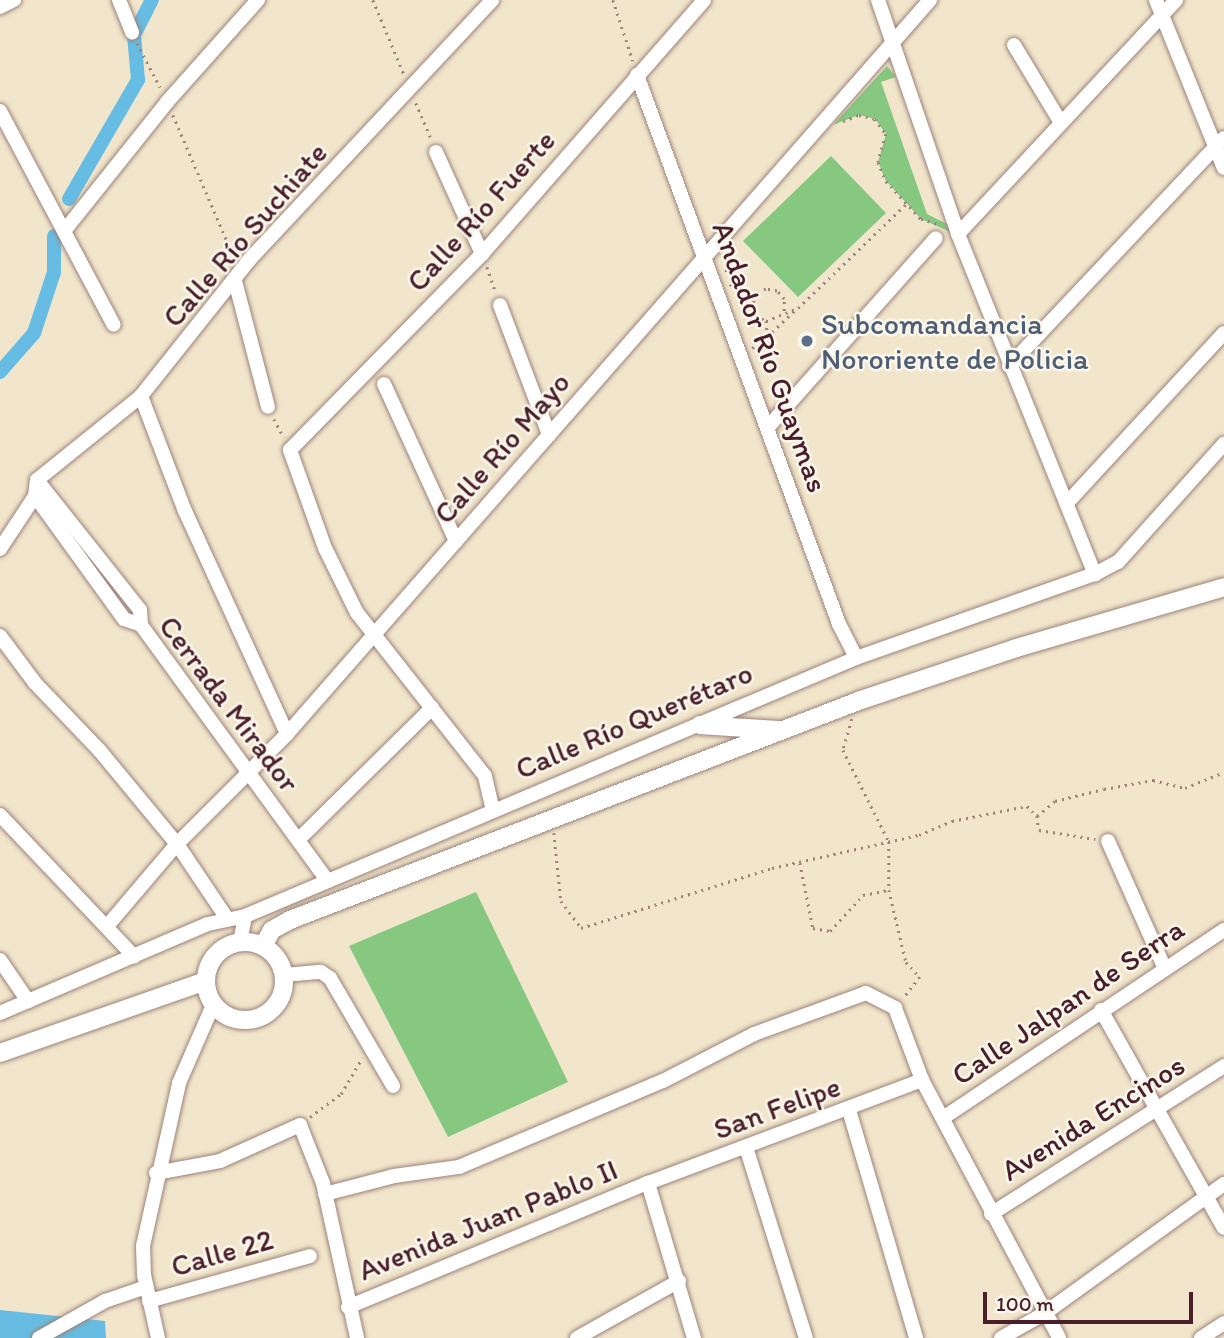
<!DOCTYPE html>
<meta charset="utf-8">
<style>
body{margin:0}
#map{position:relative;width:1224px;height:1338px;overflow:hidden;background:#f1e6cb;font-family:Itim,sans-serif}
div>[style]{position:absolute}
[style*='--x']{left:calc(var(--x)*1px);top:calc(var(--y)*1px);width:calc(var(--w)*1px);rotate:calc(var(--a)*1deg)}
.green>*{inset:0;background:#86c880}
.water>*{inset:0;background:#66bce2}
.canal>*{height:14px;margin:-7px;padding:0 7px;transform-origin:7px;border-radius:7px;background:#66bce2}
.path>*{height:2.5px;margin-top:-1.25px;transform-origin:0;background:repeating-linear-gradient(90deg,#9e827b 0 2px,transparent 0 7px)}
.roads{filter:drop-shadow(0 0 2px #9e827b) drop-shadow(0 0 2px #9e827b)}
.minor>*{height:14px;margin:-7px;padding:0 7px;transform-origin:7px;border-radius:7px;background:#fff}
.major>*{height:18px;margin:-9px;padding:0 9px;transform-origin:9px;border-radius:9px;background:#fff}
.major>.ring{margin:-9px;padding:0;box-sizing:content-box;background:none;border:18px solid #fff;border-radius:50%}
.dots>*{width:19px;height:19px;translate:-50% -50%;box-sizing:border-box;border:4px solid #fbf7ec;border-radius:50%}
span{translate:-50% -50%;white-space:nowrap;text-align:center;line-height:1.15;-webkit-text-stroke:5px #fbf7ec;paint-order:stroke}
.street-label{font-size:30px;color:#4a1f2b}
.service-label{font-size:30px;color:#4e5e75}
.left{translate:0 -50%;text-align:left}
.scale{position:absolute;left:983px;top:1292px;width:210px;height:32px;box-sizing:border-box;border:4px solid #4a1f2b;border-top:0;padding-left:9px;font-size:21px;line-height:24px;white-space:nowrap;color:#4a1f2b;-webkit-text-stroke:5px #fbf7ec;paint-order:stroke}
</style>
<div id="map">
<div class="green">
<div style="clip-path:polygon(887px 66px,896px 77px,881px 82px,927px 214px,951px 226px,955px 234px,921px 219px,886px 181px,878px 162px,886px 134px,875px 119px,859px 115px,833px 125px)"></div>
<div style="clip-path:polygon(831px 156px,886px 213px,798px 297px,743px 241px)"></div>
<div style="clip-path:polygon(476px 892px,568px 1082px,448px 1137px,349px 946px)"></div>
</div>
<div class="water">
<div style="clip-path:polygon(0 1310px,105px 1321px,106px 1338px,0 1338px)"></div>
</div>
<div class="canal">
<div style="--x:69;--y:199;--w:138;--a:-59.9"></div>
<div style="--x:138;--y:80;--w:45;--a:-95.1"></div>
<div style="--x:134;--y:35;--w:39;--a:-63"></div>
<div style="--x:0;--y:372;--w:52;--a:-48.9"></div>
<div style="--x:34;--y:333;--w:64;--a:-71.8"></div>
<div style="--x:54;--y:272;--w:36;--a:-90"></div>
</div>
<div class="path">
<div style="--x:373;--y:0;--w:80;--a:67.3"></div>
<div style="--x:613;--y:0;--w:64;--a:71.8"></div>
<div style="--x:137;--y:43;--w:50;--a:62.4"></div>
<div style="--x:416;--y:103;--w:39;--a:67"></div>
<div style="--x:173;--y:115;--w:137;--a:66.8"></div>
<div style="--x:227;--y:241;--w:16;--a:35"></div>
<div style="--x:843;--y:121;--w:17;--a:-21"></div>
<div style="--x:859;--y:115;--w:16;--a:14"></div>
<div style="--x:875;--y:119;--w:19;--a:54"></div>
<div style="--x:886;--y:134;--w:29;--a:106"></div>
<div style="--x:878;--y:162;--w:21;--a:67"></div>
<div style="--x:886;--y:181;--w:52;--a:47.4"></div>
<div style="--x:921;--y:219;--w:18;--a:16"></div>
<div style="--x:487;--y:267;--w:28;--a:71"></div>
<div style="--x:726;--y:272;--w:21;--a:-85"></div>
<div style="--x:730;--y:284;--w:13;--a:39"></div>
<div style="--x:740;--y:292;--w:16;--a:7"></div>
<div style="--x:784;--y:311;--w:12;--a:-90"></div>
<div style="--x:784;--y:299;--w:11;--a:-131"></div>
<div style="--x:777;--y:291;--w:11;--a:-170"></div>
<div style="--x:766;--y:289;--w:11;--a:153"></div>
<div style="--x:756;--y:294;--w:11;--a:105"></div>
<div style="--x:753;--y:305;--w:10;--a:73"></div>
<div style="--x:756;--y:315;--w:12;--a:31"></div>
<div style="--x:766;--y:321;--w:35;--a:-22"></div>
<div style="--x:798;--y:308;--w:149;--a:-43.9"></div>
<div style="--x:767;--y:337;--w:39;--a:-44"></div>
<div style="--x:752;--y:348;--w:19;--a:-36"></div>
<div style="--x:767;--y:337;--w:16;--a:-94"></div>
<div style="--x:274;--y:419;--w:21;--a:62"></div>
<div style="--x:852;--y:719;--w:32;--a:106"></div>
<div style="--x:843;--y:750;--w:103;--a:63.4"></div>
<div style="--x:889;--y:842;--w:48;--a:90"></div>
<div style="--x:889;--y:890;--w:74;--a:76.7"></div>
<div style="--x:906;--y:962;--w:21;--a:47"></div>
<div style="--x:920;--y:977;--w:28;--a:128"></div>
<div style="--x:1037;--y:816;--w:23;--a:-40"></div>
<div style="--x:1055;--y:801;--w:50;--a:-13.8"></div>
<div style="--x:1104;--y:789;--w:50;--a:-10.4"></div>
<div style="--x:1153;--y:780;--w:33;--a:14"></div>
<div style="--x:1185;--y:788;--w:42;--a:-22.3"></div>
<div style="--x:554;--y:833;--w:68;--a:84.1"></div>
<div style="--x:561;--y:901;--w:34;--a:53"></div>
<div style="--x:581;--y:928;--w:200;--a:-17.4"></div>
<div style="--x:772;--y:868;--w:151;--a:-12.7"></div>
<div style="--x:919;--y:835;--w:36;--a:-23"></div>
<div style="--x:952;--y:821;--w:76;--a:-11.3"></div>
<div style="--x:1027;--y:806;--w:14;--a:45"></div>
<div style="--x:1037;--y:816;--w:14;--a:82"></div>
<div style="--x:1039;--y:830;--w:57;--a:9.1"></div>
<div style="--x:800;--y:863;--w:66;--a:78.7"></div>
<div style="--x:813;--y:928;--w:17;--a:10"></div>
<div style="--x:830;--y:931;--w:49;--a:-47.5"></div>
<div style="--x:863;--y:895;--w:26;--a:-11"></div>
<div style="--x:310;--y:1117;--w:39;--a:-37"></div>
<div style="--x:341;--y:1094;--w:42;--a:-59.7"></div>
</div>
<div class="roads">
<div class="minor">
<div style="--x:119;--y:0;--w:35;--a:68"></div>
<div style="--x:878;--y:0;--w:247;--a:71.1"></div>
<div style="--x:958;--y:234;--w:367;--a:68.1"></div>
<div style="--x:1156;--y:0;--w:181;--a:68"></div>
<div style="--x:0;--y:7;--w:16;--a:-27"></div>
<div style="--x:1014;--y:45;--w:91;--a:58.9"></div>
<div style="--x:637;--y:75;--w:585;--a:69.8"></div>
<div style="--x:839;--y:624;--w:38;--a:63"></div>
<div style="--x:0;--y:111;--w:242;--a:62"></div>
<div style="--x:436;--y:152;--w:112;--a:65.7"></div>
<div style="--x:65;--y:230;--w:164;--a:-51.4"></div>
<div style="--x:167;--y:102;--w:137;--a:-48.3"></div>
<div style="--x:958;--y:234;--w:320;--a:-47"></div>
<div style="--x:235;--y:281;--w:130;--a:75.3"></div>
<div style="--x:500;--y:305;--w:139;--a:69.3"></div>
<div style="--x:1009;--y:366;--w:313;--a:-46.7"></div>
<div style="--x:384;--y:384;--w:173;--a:65.4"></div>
<div style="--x:141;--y:396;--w:123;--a:69.1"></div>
<div style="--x:185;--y:511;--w:245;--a:65.4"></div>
<div style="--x:769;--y:426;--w:251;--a:-48.4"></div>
<div style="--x:37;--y:480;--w:166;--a:51.6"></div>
<div style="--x:140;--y:610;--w:15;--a:86"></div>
<div style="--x:35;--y:496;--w:152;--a:54.1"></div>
<div style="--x:124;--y:619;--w:18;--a:19"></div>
<div style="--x:141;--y:625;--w:317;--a:53.9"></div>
<div style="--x:1067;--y:503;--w:231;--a:-47.3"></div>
<div style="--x:0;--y:549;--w:64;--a:-56.6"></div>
<div style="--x:35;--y:496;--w:16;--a:-83"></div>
<div style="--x:37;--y:480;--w:134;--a:-38.9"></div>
<div style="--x:141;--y:396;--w:174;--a:-51.5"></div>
<div style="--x:249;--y:260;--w:356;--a:-46.9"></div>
<div style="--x:0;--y:636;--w:59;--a:53.3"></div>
<div style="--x:35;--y:683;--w:94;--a:46.3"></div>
<div style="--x:100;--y:751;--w:121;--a:50.4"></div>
<div style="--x:177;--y:844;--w:88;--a:56.1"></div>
<div style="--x:493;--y:811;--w:36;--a:-103"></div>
<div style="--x:485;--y:776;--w:207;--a:-128.1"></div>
<div style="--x:357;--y:613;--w:72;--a:-116.2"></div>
<div style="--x:325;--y:548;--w:104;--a:-109.7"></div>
<div style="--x:290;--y:450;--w:274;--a:-45.6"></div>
<div style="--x:482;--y:254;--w:337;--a:-48.8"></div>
<div style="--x:0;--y:815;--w:195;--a:46.5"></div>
<div style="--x:299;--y:839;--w:187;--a:-44.6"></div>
<div style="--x:1108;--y:841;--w:138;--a:66"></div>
<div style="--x:108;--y:925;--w:106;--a:-49.6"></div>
<div style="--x:177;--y:844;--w:156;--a:-45"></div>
<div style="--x:287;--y:734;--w:976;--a:-48.78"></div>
<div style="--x:240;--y:942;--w:26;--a:-79"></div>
<div style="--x:0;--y:960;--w:50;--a:55.7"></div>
<div style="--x:284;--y:975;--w:37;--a:-5"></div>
<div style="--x:321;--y:972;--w:11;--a:34"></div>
<div style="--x:330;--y:978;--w:125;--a:59.7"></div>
<div style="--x:1101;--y:1010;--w:250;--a:60.6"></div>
<div style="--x:0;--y:1013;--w:226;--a:-23.2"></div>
<div style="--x:208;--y:924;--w:38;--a:-12"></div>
<div style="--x:245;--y:916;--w:663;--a:-22.89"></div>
<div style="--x:856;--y:658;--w:253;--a:-19.4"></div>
<div style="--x:1095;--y:574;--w:26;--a:-28"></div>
<div style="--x:1118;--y:562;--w:159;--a:-48.1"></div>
<div style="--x:849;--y:1110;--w:238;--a:73.6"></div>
<div style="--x:943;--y:1118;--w:338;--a:-33.8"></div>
<div style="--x:746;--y:1147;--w:200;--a:72.6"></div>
<div style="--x:156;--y:1173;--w:65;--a:-10.6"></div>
<div style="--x:220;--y:1161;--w:88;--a:-24.2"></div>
<div style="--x:300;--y:1125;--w:62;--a:68.4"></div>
<div style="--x:323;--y:1183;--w:159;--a:77.6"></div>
<div style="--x:648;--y:1183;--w:162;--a:73.5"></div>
<div style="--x:325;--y:1194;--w:71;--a:-14.6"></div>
<div style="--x:394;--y:1176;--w:66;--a:-7.9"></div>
<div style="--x:459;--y:1167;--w:221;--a:-22.9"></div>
<div style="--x:663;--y:1081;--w:102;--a:-27.3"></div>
<div style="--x:754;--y:1034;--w:119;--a:-20.1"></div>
<div style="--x:866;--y:993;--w:33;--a:27"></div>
<div style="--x:895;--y:1008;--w:77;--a:69.4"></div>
<div style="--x:922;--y:1080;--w:292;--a:62"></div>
<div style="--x:991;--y:1214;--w:276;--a:-32.4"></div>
<div style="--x:149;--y:1301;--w:167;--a:-15.6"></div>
<div style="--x:348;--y:1307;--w:325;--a:-22.5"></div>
<div style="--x:648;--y:1183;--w:293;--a:-20.6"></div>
<div style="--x:39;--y:1338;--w:76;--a:-29.3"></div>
<div style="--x:105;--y:1301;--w:43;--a:-18.9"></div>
<div style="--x:158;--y:1338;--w:65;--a:-102.5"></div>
<div style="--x:144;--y:1275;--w:29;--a:-92"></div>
<div style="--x:143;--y:1246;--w:167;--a:-77.5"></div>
<div style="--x:179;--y:1083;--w:85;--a:-66.4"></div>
<div style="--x:577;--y:1338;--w:117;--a:-29.2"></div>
<div style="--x:1001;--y:1338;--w:51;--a:-29.6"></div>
<div style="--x:1045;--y:1313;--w:221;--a:-35.8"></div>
<div style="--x:1201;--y:1338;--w:27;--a:-33"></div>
</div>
<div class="major">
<div style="--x:700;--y:725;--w:78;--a:3.7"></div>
<div class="ring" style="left:206px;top:942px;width:60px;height:60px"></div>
<div style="--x:263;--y:946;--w:18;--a:-61"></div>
<div style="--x:272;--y:930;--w:21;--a:-29"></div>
<div style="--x:290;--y:920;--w:612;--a:-21.07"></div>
<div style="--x:861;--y:700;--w:163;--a:-18.5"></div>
<div style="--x:1016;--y:648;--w:217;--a:-16.3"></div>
<div style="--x:0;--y:1053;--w:218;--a:-19.3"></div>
</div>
</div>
<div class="dots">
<div style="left:807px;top:341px;background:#5c6f8a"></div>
</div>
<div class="street-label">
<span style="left:481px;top:211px;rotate:-48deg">Calle Río Fuerte</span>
<span style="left:245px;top:235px;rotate:-49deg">Calle Río Suchiate</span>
<span style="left:770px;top:357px;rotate:70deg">Andador Río Guaymas</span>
<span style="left:502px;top:448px;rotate:-49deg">Calle Río Mayo</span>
<span style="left:229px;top:704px;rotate:53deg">Cerrada Mirador</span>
<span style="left:634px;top:721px;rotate:-23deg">Calle Río Querétaro</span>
<span style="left:1068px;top:1002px;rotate:-34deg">Calle Jalpan de Serra</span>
<span style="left:777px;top:1108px;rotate:-20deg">San Felipe</span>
<span style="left:1093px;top:1118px;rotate:-32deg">Avenida Encinos</span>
<span style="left:488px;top:1220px;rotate:-22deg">Avenida Juan Pablo II</span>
<span style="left:222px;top:1253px;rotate:-16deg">Calle 22</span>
</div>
<div class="service-label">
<span class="left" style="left:821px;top:341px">Subcomandancia<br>Nororiente de Policia</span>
</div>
<div class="scale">100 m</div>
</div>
